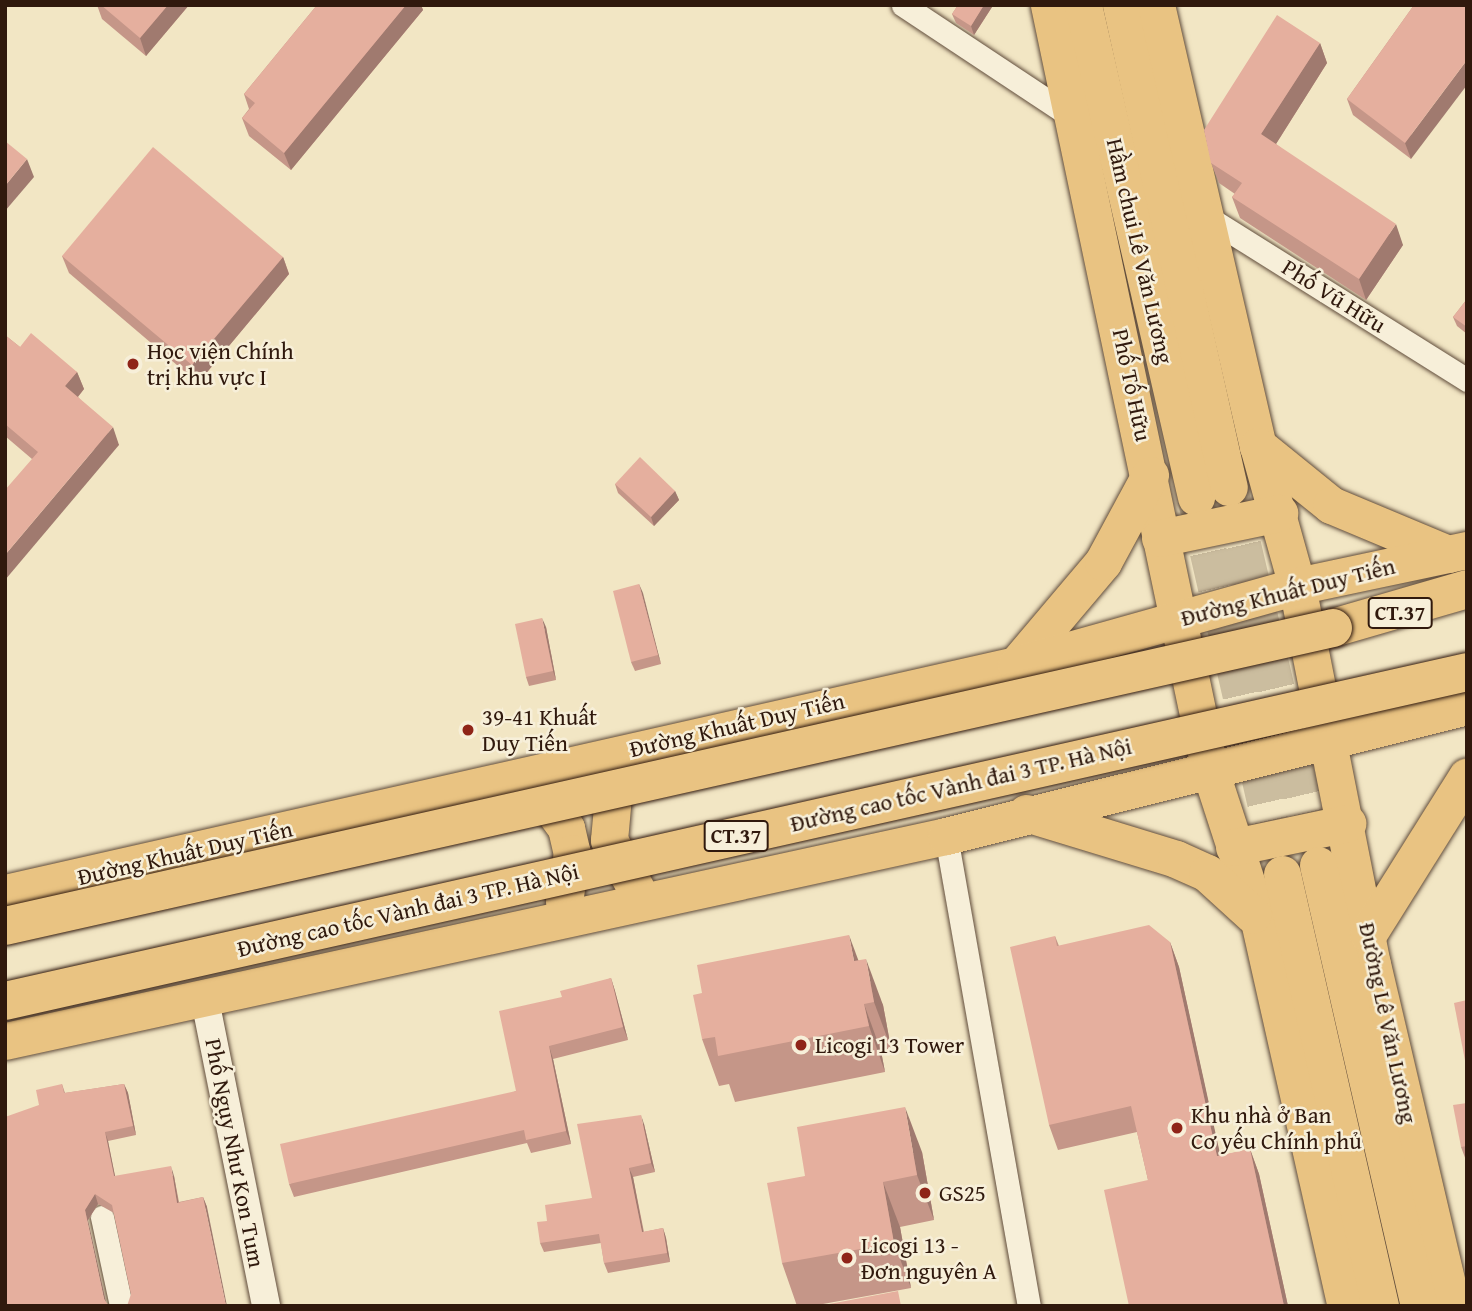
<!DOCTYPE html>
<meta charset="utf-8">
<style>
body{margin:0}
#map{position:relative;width:1472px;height:1311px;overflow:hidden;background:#f2e6c4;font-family:"Gentium Book Plus",serif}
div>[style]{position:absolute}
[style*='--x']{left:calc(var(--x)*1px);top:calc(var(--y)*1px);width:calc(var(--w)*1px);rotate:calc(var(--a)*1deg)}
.primary-tunnel>*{height:37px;margin-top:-18.5px;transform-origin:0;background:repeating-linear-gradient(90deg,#cbbd9f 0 37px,transparent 0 55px)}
.roads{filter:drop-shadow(0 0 2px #604c3b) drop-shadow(0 0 2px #604c3b)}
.minor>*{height:23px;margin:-11.5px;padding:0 11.5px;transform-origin:11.5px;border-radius:11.5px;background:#f7efd9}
.tertiary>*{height:28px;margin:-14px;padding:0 14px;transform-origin:14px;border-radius:14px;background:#f7efd9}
.primary>*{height:37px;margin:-18.5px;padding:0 18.5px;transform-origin:18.5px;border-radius:18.5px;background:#e9c382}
.motorway>*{height:38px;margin:-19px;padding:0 19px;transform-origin:19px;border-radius:19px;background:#e9c382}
.bridges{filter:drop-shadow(0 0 2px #30190d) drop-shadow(0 0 2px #30190d)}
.motorway-bridge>*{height:38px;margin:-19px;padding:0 19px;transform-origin:19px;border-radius:19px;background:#e9c382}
.wall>*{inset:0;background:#c59688}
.shaded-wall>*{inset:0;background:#a07a6f}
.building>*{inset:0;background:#e5af9e}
.dots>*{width:19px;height:19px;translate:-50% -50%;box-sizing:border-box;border:4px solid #f7efd9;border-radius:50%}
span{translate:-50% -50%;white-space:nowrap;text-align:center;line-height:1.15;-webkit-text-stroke:5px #f7efd9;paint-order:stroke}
.shield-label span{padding:2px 5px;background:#f7efd9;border:2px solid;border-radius:5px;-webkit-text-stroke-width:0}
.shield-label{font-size:21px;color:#30190d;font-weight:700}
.street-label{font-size:23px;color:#30190d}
.poi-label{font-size:23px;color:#30190d}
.left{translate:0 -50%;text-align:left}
.frame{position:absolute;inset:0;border:7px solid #30190d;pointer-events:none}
</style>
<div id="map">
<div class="primary-tunnel">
<div style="--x:1230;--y:491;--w:380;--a:76.8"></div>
<div style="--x:1196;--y:498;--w:380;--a:77.1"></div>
</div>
<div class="roads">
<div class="minor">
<div style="--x:903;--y:5;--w:206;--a:33.5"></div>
<div style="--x:1201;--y:213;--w:314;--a:32.1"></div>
<div style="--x:946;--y:836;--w:477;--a:80"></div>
<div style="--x:102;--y:1217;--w:91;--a:77.9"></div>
</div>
<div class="tertiary">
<div style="--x:205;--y:1000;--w:312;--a:78.7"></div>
</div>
<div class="primary">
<div style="--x:1049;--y:5;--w:779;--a:78.14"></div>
<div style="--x:1209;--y:767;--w:162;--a:72"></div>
<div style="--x:1259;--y:921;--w:395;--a:77.3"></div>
<div style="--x:1083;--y:5;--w:505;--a:77.06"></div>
<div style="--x:1121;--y:5;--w:494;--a:77.4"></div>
<div style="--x:1156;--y:5;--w:453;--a:77"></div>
<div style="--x:1258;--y:446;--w:145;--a:74.4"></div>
<div style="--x:1297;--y:586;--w:385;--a:78.8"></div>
<div style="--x:1372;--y:964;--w:351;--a:76.8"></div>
<div style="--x:1258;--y:446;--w:94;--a:38.9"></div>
<div style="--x:1331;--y:505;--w:127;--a:22.7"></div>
<div style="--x:1160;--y:538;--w:122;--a:-11.9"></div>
<div style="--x:1016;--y:665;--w:135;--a:-49.8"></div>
<div style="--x:1103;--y:562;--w:99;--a:-61.6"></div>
<div style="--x:616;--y:763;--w:77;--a:95.2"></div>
<div style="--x:609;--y:840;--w:56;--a:61.1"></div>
<div style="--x:533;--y:783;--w:56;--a:53.7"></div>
<div style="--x:566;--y:828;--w:26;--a:77"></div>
<div style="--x:572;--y:853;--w:49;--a:99.5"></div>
<div style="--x:1026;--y:813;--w:157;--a:17"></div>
<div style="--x:1176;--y:859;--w:34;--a:24"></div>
<div style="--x:1207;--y:873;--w:62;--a:42.4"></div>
<div style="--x:1234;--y:847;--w:116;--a:-11.9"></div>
<div style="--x:1318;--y:865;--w:452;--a:77.1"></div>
<div style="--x:1282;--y:874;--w:443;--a:77.2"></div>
<div style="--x:5;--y:893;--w:1036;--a:-12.71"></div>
<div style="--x:1016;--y:665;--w:292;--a:-15.7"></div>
<div style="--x:1297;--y:586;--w:174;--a:-12"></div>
<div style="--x:1368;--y:934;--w:186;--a:-57.9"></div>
<div style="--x:5;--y:1041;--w:963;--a:-12.29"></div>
<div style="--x:946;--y:836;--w:537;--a:-14.01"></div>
</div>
<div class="motorway">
<div style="--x:1333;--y:628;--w:140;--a:-16.2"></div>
</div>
</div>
<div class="bridges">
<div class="motorway-bridge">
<div style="--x:5;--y:926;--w:1361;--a:-12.65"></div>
<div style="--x:5;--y:1001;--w:1499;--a:-12.68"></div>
</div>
</div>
<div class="wall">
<div style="clip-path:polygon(97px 5px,189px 5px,146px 56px,102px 19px)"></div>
<div style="clip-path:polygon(317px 5px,421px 5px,423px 10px,291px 170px,249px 136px,242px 118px,249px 109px,244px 94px)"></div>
<div style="clip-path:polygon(958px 5px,991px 5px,992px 7px,974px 35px,956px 23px,952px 14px)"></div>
<div style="clip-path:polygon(1414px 5px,1411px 159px,1353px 115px,1347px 99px)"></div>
<div style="clip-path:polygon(1320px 43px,1327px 63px,1276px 144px,1403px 245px,1366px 300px,1240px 218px,1232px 197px,1235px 194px,1219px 183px,1211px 163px)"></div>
<div style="clip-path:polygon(62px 256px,283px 257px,289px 274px,198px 383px,69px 273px)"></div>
<div style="clip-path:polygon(1467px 299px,1467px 334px,1457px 326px,1453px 317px)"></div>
<div style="clip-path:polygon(5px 335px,20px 347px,77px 372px,84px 389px,78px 397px,119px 445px,32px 459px,5px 436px)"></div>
<div style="clip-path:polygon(615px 484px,675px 491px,679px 500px,654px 526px,618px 493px)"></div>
<div style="clip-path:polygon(639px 584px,661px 664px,635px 671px,631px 662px)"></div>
<div style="clip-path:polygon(546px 627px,556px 680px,529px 686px,526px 677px)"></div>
<div style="clip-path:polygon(1055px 936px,1059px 946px,1170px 942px,1179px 967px,1220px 1156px,1250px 1149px,1259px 1174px,1288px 1306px,1129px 1306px,1148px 1180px,1137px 1132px,1058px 1150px,1049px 1125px)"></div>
<div style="clip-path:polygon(858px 960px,883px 1005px,891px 1048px,881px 1051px,885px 1072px,735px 1102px,729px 1084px,719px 1086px,702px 1039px)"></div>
<div style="clip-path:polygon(611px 978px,615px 991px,628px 1040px,553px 1059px,571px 1144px,531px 1153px,527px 1143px,294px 1197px,289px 1184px,516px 1091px,562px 997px)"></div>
<div style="clip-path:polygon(62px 1084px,65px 1093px,124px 1084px,128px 1093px,136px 1135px,108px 1141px,115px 1176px,174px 1176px,179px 1202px,203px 1197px,207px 1207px,131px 1294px,114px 1213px,98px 1204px,88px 1220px,5px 1306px,39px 1105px)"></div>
<div style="clip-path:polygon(1467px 1103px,1467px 1163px,1461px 1147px)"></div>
<div style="clip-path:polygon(644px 1124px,655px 1172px,633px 1177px,644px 1232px,663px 1228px,666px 1238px,670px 1262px,608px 1273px,604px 1263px,601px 1243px,544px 1252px,540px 1243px,547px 1221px,592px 1198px)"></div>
<div style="clip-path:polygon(922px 1152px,934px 1220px,900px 1227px,911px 1288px,812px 1306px,797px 1306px,782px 1263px,805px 1176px)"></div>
</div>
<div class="shaded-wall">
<div style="clip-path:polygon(168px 5px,189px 5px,146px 56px,140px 38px)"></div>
<div style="clip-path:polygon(406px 5px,421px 5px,423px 10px,291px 170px,284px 153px)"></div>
<div style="clip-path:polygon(984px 5px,991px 5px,992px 7px,974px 35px,971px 26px)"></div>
<div style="clip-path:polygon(1320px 43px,1327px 63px,1269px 155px,1261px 134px)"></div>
<div style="clip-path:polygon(1467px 60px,1467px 85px,1411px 159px,1405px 143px)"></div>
<div style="clip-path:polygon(27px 159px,34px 177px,5px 211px,5px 186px)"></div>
<div style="clip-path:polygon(1396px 224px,1403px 245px,1366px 300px,1359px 279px)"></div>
<div style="clip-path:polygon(283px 257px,289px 274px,198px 383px,192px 365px)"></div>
<div style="clip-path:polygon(77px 372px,84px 389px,72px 404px,65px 386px)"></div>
<div style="clip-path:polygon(113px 427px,119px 445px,5px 580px,5px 555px)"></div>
<div style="clip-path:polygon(675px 491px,679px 500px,654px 526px,651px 517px)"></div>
<div style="clip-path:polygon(639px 584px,643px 593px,661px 664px,658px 655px)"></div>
<div style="clip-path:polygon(542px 618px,546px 627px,556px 680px,553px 671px)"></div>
<div style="clip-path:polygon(849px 935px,866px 981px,854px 961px)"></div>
<div style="clip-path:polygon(1170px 942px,1179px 967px,1226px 1181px,1217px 1156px)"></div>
<div style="clip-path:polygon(866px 959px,883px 1005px,891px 1048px,874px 1002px)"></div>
<div style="clip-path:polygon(611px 978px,615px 991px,628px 1040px,623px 1027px)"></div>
<div style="clip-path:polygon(864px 1004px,881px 1051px,885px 1072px,869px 1026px)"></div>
<div style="clip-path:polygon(549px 1046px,553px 1059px,571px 1144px,566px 1131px)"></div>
<div style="clip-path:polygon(124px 1084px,128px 1093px,136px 1135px,133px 1126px)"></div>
<div style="clip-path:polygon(905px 1107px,922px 1152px,934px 1220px,917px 1175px)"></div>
<div style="clip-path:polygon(641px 1115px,644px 1124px,655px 1172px,651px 1163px)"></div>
<div style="clip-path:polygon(105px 1132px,108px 1141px,117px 1186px,114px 1176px)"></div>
<div style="clip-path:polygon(1250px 1149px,1259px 1174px,1288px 1306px,1284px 1306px)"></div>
<div style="clip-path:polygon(171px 1166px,174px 1176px,180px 1212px,177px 1203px)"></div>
<div style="clip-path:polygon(629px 1168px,633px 1177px,645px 1241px,642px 1232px)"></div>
<div style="clip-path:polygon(883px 1182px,900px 1227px,911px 1288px,894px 1243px)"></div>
<div style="clip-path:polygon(95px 1194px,98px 1204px,88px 1220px,107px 1306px,104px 1299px,85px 1210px)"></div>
<div style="clip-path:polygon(203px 1197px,207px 1207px,227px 1306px,226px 1306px)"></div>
<div style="clip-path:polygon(663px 1228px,666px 1238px,670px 1262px,667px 1253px)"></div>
</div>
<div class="building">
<div style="clip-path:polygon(101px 5px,168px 5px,140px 38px)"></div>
<div style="clip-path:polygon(317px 5px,406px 5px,284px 153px,242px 118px,255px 103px,244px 94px)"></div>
<div style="clip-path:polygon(958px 5px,984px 5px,971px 26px,952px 14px)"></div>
<div style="clip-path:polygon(1414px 5px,1467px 5px,1467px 60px,1405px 143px,1347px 99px)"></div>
<div style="clip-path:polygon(1277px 15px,1320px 43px,1261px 134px,1396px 224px,1359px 279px,1232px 197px,1242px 183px,1211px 163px,1204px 130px)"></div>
<div style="clip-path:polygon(5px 141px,27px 159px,5px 186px)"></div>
<div style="clip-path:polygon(153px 147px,283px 257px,192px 365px,62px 256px)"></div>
<div style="clip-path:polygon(1467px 299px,1467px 327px,1453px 317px)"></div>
<div style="clip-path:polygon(31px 333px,77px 372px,65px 386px,113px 427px,5px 555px,5px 490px,38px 452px,5px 424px,5px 335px,20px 347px)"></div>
<div style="clip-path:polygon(640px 457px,675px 491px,651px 517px,615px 484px)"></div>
<div style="clip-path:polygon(639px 584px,658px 655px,631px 662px,613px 591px)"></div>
<div style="clip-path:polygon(542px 618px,553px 671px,526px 677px,515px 624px)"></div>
<div style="clip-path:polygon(1149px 925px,1170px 942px,1217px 1156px,1250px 1149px,1284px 1306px,1129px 1306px,1104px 1190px,1148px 1180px,1131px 1106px,1049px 1125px,1010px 947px,1055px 936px,1057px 946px)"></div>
<div style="clip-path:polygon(849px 935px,854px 961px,866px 959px,874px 1002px,864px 1004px,869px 1026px,718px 1056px,715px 1037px,702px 1039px,693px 995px,702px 993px,697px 965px)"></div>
<div style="clip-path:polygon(611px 978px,623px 1027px,549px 1046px,566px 1131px,526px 1140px,524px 1130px,289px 1184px,280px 1144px,516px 1091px,499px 1011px,562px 997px,560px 991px)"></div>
<div style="clip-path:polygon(1467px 1000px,1467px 1071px,1454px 1003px)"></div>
<div style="clip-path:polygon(62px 1084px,64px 1093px,124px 1084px,133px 1126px,105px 1132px,114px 1176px,171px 1166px,177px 1203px,203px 1197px,226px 1306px,127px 1306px,131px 1294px,112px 1205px,95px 1194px,85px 1210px,104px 1299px,109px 1306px,5px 1306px,5px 1117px,39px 1105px,36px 1090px)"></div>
<div style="clip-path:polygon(1467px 1103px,1467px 1146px,1461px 1147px,1453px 1105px)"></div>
<div style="clip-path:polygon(905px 1107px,917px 1175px,883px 1182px,894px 1243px,782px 1263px,767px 1183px,805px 1176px,797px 1127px)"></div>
<div style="clip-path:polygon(641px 1115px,651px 1163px,629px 1168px,642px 1232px,663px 1228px,667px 1253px,604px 1263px,599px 1234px,540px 1243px,537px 1222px,547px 1221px,545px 1205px,592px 1198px,577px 1124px)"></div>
<div style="clip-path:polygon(898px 1291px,901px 1306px,819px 1306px)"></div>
</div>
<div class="dots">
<div style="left:133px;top:364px;background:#8f2418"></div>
<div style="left:468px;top:730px;background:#8f2418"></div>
<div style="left:801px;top:1045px;background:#8f2418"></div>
<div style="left:1177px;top:1128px;background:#8f2418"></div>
<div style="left:925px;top:1193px;background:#8f2418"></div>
<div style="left:847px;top:1258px;background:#8f2418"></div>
</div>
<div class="shield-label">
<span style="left:1400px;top:613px">CT.37</span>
<span style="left:736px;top:836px">CT.37</span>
</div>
<div class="street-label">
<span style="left:1140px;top:251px;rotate:77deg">Hầm chui Lê Văn Lương</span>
<span style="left:1334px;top:296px;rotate:32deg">Phố Vũ Hữu</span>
<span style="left:1132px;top:385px;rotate:78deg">Phố Tố Hữu</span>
<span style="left:1288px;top:592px;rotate:-14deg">Đường Khuất Duy Tiến</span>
<span style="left:737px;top:725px;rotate:-13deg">Đường Khuất Duy Tiến</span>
<span style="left:961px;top:785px;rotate:-13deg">Đường cao tốc Vành đai 3 TP. Hà Nội</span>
<span style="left:185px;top:853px;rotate:-13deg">Đường Khuất Duy Tiến</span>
<span style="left:408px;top:910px;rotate:-13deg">Đường cao tốc Vành đai 3 TP. Hà Nội</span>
<span style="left:1388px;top:1023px;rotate:78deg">Đường Lê Văn Lương</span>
<span style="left:235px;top:1153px;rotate:79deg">Phố Ngụy Như Kon Tum</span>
</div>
<div class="poi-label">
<span class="left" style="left:147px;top:364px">Học viện Chính<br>trị khu vực I</span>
<span class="left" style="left:482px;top:730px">39-41 Khuất<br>Duy Tiến</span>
<span class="left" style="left:815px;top:1045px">Licogi 13 Tower</span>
<span class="left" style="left:1191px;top:1128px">Khu nhà ở Ban<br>Cơ yếu Chính phủ</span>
<span class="left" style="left:939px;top:1193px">GS25</span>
<span class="left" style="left:861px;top:1258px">Licogi 13 -<br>Đơn nguyên A</span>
</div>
<div class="frame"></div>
</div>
